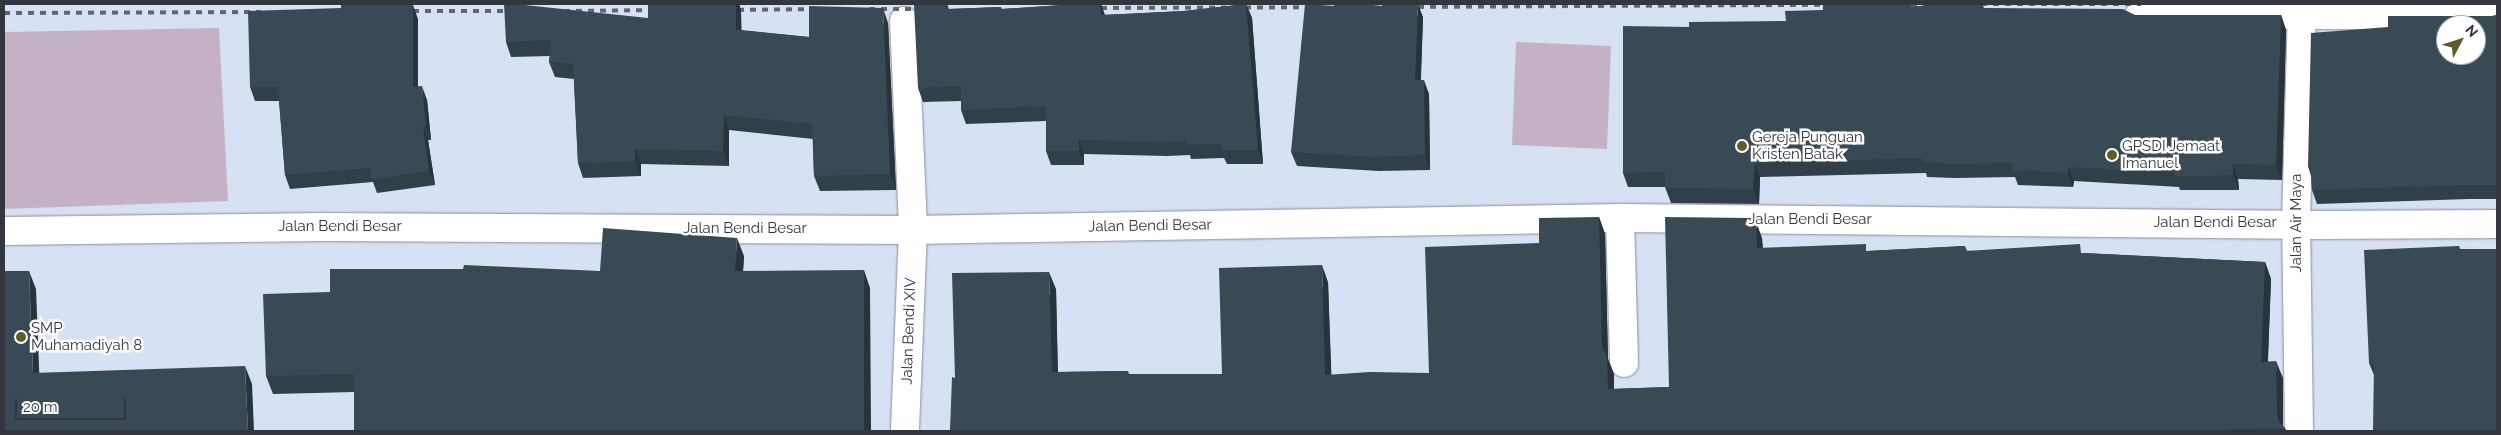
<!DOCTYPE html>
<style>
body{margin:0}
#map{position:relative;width:2501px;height:435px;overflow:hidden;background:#d7e1f4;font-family:Raleway,sans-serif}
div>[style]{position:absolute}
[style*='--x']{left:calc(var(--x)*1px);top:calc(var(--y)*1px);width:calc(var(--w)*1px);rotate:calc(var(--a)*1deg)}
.green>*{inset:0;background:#c4b2c4}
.roads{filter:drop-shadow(0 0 1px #868fa0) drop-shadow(0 0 1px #868fa0)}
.street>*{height:28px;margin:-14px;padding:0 14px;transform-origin:14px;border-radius:14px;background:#fff}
.rail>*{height:4px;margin-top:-2px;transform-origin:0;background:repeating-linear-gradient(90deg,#606670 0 6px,transparent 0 12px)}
.wall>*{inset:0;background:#304048}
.shaded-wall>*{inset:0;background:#27343b}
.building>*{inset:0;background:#384a54}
.dots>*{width:14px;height:14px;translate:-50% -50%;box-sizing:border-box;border:2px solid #fff;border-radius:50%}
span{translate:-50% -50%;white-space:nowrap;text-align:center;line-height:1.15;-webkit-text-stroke:5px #fff;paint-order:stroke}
.poi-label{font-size:15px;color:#32363d}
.left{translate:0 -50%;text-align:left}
.street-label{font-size:15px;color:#32363d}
.frame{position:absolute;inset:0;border:5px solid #32363d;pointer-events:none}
.north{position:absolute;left:2436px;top:15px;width:50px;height:50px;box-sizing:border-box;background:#fff;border:1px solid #adafb1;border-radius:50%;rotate:50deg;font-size:14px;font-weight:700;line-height:20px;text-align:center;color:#32363d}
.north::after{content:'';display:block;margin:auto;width:18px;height:22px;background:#605c29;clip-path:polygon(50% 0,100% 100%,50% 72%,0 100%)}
.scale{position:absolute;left:15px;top:398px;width:111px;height:22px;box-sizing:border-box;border:2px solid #32363d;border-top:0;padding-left:6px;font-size:15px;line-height:18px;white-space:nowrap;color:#32363d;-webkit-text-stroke:4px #fff;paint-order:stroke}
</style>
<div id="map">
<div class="green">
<div style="clip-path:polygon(219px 28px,228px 201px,4px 209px,4px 32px)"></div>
<div style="clip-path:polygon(1516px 42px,1611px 46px,1607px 149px,1512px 145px)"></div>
</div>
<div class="roads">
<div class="street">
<div style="--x:2140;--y:14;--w:357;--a:0.2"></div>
<div style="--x:904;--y:21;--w:209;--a:87.5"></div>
<div style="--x:913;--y:230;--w:201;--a:92.3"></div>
<div style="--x:1620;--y:218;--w:145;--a:88.4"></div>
<div style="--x:4;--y:231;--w:319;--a:-0.7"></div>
<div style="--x:323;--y:227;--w:590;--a:0.29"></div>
<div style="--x:913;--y:230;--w:707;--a:-0.97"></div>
<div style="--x:1620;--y:218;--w:694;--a:0.58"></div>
<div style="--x:2314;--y:225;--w:183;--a:-0.3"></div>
<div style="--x:2299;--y:431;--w:208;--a:-90.8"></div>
<div style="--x:2296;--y:223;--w:209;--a:-88.4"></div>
</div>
</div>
<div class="rail">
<div style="--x:1969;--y:4;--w:172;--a:0"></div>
<div style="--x:1899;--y:5;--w:45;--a:0"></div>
<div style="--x:1406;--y:7;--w:430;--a:-0.3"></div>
<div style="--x:1089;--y:8;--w:230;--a:-0.2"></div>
<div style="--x:869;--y:9;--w:60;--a:0"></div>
<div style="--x:726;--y:10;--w:98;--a:-0.6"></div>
<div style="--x:401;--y:11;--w:118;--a:0"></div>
<div style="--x:564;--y:11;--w:97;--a:-0.6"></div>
<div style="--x:4;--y:13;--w:257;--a:-0.2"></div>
</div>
<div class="wall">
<div style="clip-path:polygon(648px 4px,739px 4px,741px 10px,741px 30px,809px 37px,888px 23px,896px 190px,820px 191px,814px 176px,813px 139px,729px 130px,729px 166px,641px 164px,641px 176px,583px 178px,578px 163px,574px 79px,555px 77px,549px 62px,550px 56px,511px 57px,506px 42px,648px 18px)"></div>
<div style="clip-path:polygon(947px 4px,949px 9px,1001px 7px,1002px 9px,1078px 4px,1101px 4px,1105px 15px,1184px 11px,1246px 4px,1252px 18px,1263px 164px,1227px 164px,1224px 158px,1191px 159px,1190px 155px,1167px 156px,1084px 154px,1084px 165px,1051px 165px,1046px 151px,1046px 121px,966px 124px,961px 110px,961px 101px,923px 102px,918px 88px)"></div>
<div style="clip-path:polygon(1939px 4px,1982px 4px,1984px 8px,2135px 15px,2281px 15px,2286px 30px,2282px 180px,2238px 179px,2239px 190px,2180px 190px,2179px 187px,2074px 181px,2073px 187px,2018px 185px,2015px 177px,1955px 178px,1927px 177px,1926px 173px,1760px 177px,1759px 204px,1671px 203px,1665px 187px,1628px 187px,1623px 173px,1689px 27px,1786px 21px)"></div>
<div style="clip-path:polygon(1334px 6px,1423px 17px,1421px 80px,1429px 94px,1430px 170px,1379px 171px,1297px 166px,1291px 152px)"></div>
<div style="clip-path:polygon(2497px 15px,2497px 199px,2469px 199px,2317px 204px,2312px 190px,2311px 176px,2308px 166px,2388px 27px,2492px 16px)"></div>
<div style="clip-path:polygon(418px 19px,418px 86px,427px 100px,431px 140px,428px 140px,435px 185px,377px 193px,373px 182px,290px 189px,285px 175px,279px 101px,255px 101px,250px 87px)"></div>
<div style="clip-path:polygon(1599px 217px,1605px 234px,1608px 359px,1614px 374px,1614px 389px,1669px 387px,1751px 218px,1762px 238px,1763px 248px,1868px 251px,1965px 246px,1967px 251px,2084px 253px,2265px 262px,2271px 279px,2268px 361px,2283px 378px,2283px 426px,2285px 428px,2287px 431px,950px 431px,955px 378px,1056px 289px,1058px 372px,1128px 371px,1129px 374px,1222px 374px,1328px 282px,1331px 375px,1429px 373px,1539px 243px)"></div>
<div style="clip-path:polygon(2459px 246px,2460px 249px,2374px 375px,2369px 363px)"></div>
<div style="clip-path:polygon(744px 256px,743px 271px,870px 288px,354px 392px,273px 394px,266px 376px,330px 292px,600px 271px)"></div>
</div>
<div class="shaded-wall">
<div style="clip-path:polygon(736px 4px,739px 4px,741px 10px,742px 45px,736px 30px)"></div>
<div style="clip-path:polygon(1100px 4px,1101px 4px,1105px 16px,1101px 15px)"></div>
<div style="clip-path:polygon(1246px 4px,1252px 18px,1263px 164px,1258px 150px)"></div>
<div style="clip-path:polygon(1418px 4px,1423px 17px,1420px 94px,1415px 80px)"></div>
<div style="clip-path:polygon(413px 5px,418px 19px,418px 101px,413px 87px)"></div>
<div style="clip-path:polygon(883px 8px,888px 23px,896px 190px,890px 174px)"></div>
<div style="clip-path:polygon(2281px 15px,2286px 30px,2282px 180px,2276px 165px)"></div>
<div style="clip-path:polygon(1424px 80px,1429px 94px,1430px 170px,1425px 155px)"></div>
<div style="clip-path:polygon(422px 86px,427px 100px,431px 140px,426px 126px)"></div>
<div style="clip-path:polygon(724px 115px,729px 130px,729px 166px,723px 151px)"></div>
<div style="clip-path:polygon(423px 126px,428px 140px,435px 185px,429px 171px)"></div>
<div style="clip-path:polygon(1079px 140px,1084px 154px,1084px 165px,1079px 151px)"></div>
<div style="clip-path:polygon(635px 149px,641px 164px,641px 176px,635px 161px)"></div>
<div style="clip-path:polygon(1755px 163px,1760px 177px,1759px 204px,1753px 189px)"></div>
<div style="clip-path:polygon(2233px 164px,2238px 179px,2239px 190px,2233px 175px)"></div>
<div style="clip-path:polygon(2068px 167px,2074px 181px,2073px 187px,2068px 173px)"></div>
<div style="clip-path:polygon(1599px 217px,1605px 234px,1608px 359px,1614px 374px,1614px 406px,1608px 389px,1602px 346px)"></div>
<div style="clip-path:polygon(1751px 218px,1757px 233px,1756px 221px,1762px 238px,1763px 265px,1757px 248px,1751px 221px)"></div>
<div style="clip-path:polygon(737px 238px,744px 256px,742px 289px,735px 271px)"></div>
<div style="clip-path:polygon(2265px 262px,2271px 279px,2267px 379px,2261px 362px)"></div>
<div style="clip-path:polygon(1322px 265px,1328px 282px,1332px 392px,1325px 375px)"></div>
<div style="clip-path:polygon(864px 270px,870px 288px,871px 431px,864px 431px)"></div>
<div style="clip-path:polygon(29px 271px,36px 289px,40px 392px,33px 373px)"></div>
<div style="clip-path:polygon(1049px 272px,1056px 289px,1058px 389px,1052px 372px)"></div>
<div style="clip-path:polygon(2276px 361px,2283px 378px,2283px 428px,2281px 428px,2277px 414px)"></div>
<div style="clip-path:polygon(245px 366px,252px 384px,254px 431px,248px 431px)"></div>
</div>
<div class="building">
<div style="clip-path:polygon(504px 4px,515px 4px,648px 18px,648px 4px,736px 4px,736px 30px,809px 37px,809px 6px,883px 8px,890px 174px,814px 176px,812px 124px,724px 115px,723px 151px,635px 149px,635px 161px,578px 163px,573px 64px,549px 62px,551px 40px,506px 42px)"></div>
<div style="clip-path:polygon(947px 4px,948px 9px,1001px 7px,1001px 9px,1078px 4px,1100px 4px,1101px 15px,1184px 11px,1246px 4px,1258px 150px,1222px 150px,1221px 144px,1186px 145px,1186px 141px,1162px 142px,1079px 140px,1079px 151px,1046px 151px,1046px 106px,961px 110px,961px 86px,918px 88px,914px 5px)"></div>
<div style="clip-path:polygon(1305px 4px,1334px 6px,1334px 4px,1364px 4px,1382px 6px,1382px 4px,1418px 4px,1415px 80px,1424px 80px,1425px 155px,1373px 157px,1291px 152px)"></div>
<div style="clip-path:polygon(1823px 4px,1911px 4px,1911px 7px,1939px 4px,1981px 4px,1981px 8px,2123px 9px,2135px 15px,2281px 15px,2276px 165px,2233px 164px,2233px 175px,2207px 176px,2175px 176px,2175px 172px,2068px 167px,2068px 173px,2012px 170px,2013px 163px,1950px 164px,1922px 162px,1922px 158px,1755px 163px,1753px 189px,1665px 188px,1665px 172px,1623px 173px,1623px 26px,1689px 27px,1689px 22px,1786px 21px,1785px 11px,1823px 10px)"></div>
<div style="clip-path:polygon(341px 5px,413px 5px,413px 87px,422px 86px,426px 126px,423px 126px,429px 171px,372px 179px,370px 168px,285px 175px,278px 87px,250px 87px,248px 11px,341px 8px)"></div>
<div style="clip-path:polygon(evenodd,2497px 15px,2497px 185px,2464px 185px,2312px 190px,2311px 166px,2308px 166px,2311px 33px,2388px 27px,2388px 16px,2492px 16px,2497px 15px,2446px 25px,2476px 25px,2476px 55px,2446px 55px,2446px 25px)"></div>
<div style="clip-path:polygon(1599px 217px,1602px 346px,1607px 357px,1608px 389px,1669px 387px,1665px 217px,1751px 218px,1751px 221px,1756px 221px,1757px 248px,1866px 244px,1866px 251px,1965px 246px,1965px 251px,2080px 244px,2081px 253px,2265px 262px,2261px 362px,2276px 361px,2277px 414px,2279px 422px,2285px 428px,2179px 431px,950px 431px,952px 377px,955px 378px,952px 273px,1049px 272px,1052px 372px,1128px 371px,1128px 374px,1222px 374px,1219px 268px,1322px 265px,1325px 375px,1370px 372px,1429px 373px,1425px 247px,1539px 243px,1539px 218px)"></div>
<div style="clip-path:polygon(603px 228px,737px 238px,735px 271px,864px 270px,864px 431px,354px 431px,354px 374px,266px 376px,263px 294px,330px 292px,330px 269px,463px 269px,464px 265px,600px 271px)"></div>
<div style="clip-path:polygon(2459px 246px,2459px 249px,2497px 249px,2497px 431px,2373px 431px,2374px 363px,2369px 363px,2364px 250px)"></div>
<div style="clip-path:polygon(4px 271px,29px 271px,33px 373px,245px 366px,248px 431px,4px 431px)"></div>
</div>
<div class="dots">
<div style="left:1742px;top:146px;background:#605c29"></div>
<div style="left:2112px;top:155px;background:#605c29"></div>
<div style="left:21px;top:337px;background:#605c29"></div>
</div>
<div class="poi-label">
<span class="left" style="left:1752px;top:146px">Gereja Punguan<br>Kristen Batak</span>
<span class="left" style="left:2122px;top:155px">GPSDI Jemaat<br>Imanuel</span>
<span class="left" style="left:31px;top:337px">SMP<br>Muhamadiyah 8</span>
</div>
<div class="street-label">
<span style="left:1810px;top:220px">Jalan Bendi Besar</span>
<span style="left:2215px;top:223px">Jalan Bendi Besar</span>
<span style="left:2297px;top:223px;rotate:-90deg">Jalan Air Maya</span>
<span style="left:1150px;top:226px;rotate:-1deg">Jalan Bendi Besar</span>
<span style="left:340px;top:227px">Jalan Bendi Besar</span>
<span style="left:745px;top:229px">Jalan Bendi Besar</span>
<span style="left:909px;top:331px;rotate:-88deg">Jalan Bendi XIV</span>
</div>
<div class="frame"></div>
<div class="north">N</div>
<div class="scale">20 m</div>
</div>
